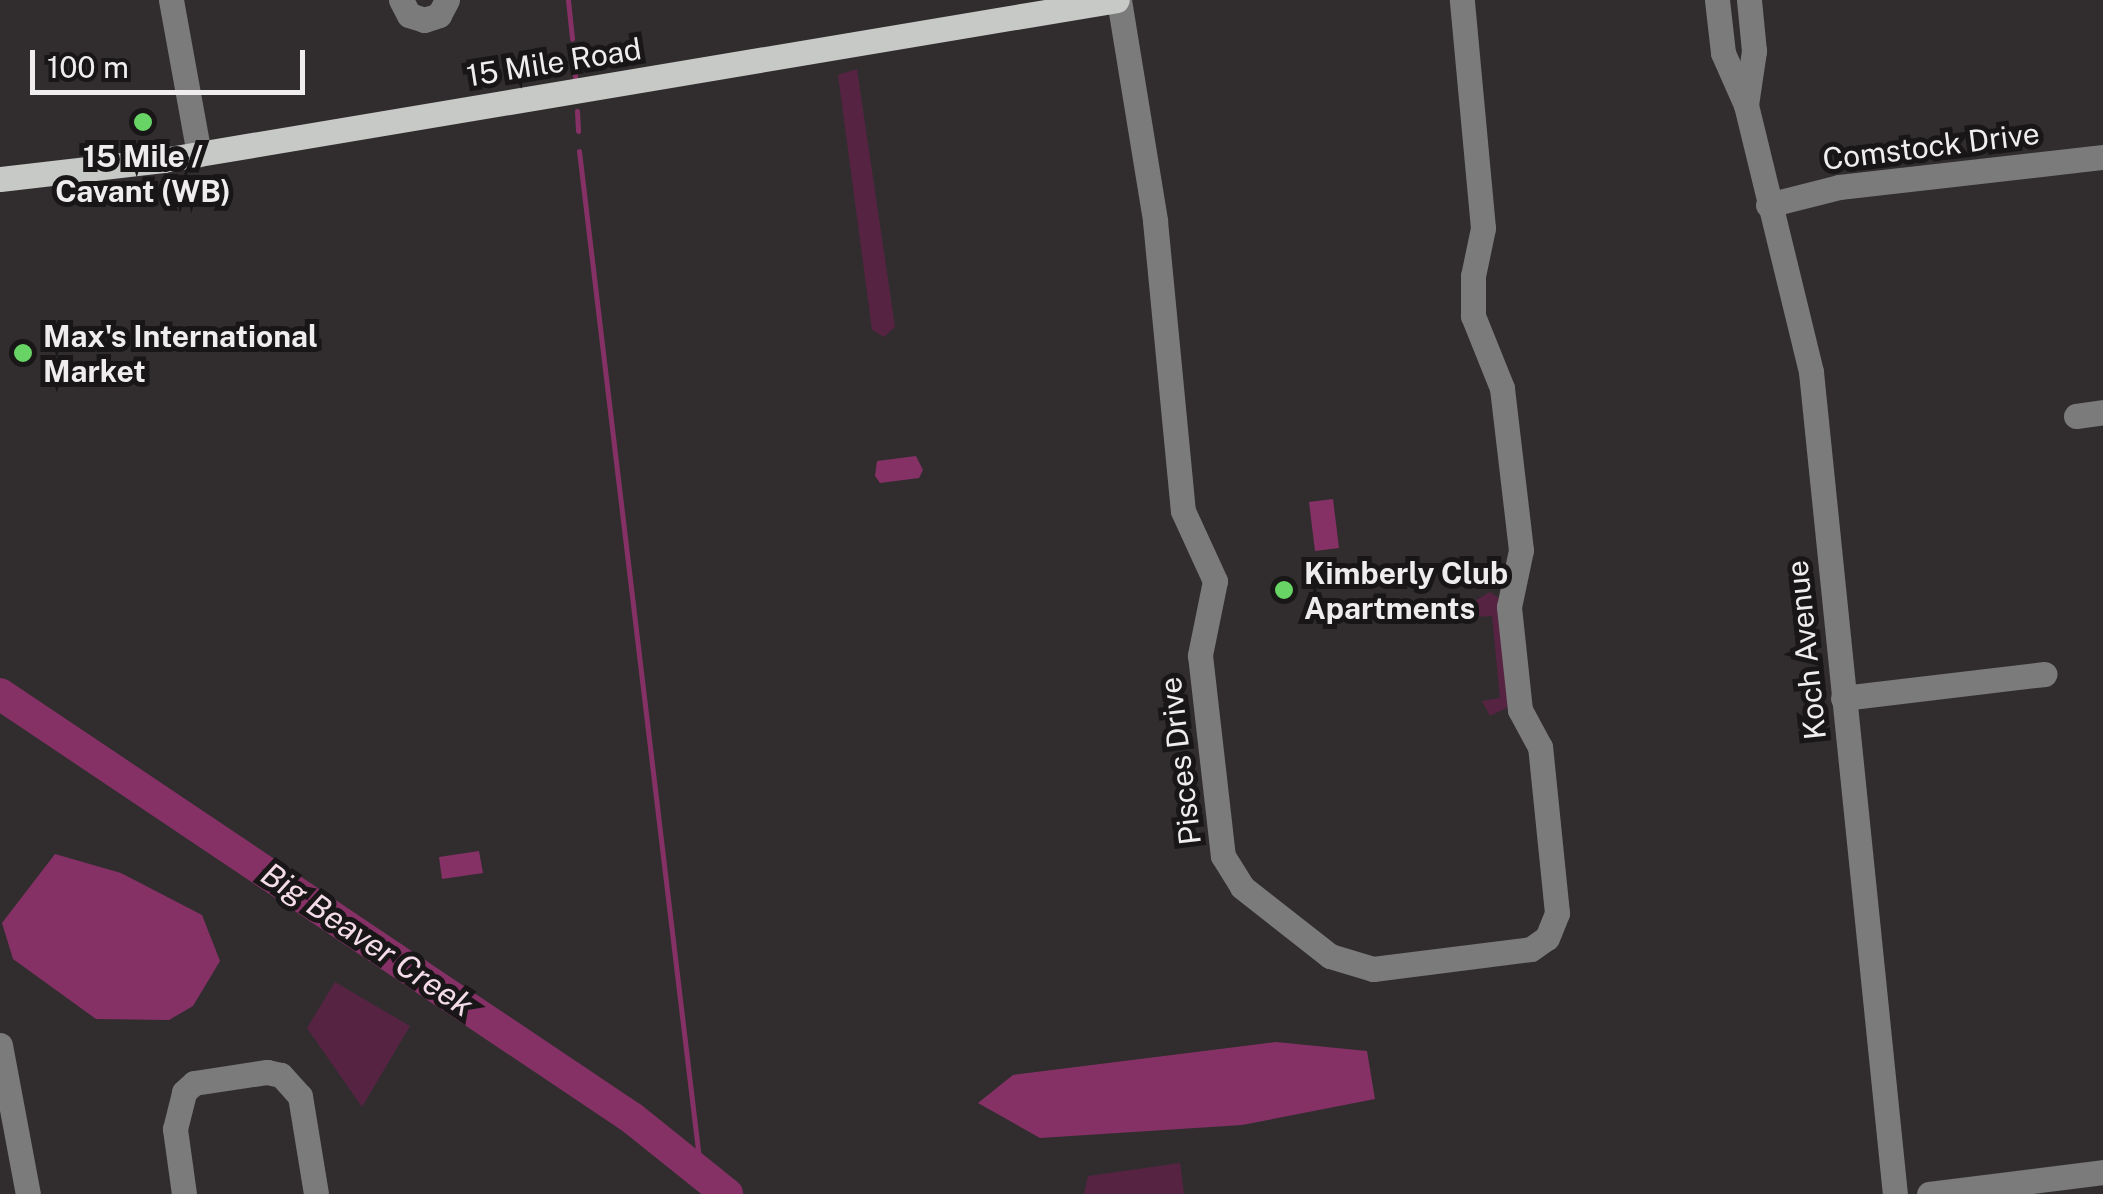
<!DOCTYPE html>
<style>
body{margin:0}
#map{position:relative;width:2103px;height:1194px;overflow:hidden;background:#312d2f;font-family:"Public Sans",sans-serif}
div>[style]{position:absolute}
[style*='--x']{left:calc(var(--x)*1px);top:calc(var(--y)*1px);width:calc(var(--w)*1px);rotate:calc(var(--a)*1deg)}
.green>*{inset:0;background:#562442}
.water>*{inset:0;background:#853165}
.stream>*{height:5px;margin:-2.5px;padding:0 2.5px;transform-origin:2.5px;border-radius:2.5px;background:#853165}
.river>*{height:32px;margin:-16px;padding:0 16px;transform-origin:16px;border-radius:16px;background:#853165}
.minor>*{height:25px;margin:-12.5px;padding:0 12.5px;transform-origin:12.5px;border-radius:12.5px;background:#7a7b7a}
.major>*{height:25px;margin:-12.5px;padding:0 12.5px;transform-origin:12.5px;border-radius:12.5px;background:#c6c9c5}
.dots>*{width:28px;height:28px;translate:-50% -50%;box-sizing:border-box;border:5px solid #181617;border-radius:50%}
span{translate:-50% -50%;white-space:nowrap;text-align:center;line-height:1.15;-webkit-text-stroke:10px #181617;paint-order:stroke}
.street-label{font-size:30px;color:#f0edee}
.poi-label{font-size:30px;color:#f0edee;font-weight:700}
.left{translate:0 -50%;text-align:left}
.water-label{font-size:32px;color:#f3dbe7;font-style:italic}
.scale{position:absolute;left:30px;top:50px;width:275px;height:45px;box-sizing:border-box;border:5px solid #f0edee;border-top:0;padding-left:12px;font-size:30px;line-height:35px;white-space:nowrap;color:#f0edee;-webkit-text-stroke:8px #181617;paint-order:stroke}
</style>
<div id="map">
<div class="green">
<div style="clip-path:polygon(857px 69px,895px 327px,884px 337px,872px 330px,838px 75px)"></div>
<div style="clip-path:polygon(1490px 592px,1499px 598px,1510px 706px,1490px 716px,1482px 701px,1500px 698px,1492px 616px,1473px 617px,1471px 603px)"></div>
<div style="clip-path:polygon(335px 982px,410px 1026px,362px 1107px,307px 1028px)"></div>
<div style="clip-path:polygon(1180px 1163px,1184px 1194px,1084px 1194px,1088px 1176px)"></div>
</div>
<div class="water">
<div style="clip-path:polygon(916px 456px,923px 470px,919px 478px,880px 483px,875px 476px,877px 461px)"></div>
<div style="clip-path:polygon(1333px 499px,1339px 548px,1315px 551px,1309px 502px)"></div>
<div style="clip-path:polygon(479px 851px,483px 873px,442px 879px,439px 857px)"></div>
<div style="clip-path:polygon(55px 854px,121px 873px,202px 915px,220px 961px,193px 1006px,169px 1020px,96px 1019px,13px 959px,2px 923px)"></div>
<div style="clip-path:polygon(1276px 1042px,1367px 1051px,1375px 1099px,1242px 1125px,1040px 1138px,978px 1103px,1013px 1075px)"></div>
</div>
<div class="stream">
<div style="--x:568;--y:0;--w:39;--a:84"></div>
<div style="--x:573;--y:53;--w:25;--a:85"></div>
<div style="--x:577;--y:111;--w:20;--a:87"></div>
<div style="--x:579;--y:151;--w:1023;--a:83.21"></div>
</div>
<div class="river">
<div style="--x:0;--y:694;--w:761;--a:33.86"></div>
<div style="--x:632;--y:1118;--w:122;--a:38.7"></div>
</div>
<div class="minor">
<div style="--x:171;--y:0;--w:157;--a:79.7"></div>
<div style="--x:401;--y:0;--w:17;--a:62"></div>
<div style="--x:409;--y:15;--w:16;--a:18"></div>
<div style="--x:424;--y:20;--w:16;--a:-18"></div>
<div style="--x:439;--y:15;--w:17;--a:-62"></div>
<div style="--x:1119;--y:0;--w:224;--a:80.7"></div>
<div style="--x:1155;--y:221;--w:291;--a:84.5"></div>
<div style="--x:1183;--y:511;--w:77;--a:65.4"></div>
<div style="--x:1215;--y:581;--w:76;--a:101.5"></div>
<div style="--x:1200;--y:655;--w:202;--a:83.5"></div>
<div style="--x:1223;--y:856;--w:36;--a:58"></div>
<div style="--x:1242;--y:887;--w:112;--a:38.1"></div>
<div style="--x:1330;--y:956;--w:45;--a:16.8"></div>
<div style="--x:1373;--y:969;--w:159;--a:-7.2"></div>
<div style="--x:1531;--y:949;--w:19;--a:-35"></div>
<div style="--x:1547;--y:938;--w:27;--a:-68"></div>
<div style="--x:1557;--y:913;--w:167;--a:-95.8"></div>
<div style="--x:1540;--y:747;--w:42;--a:-118.4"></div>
<div style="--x:1520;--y:710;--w:104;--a:-96.1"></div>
<div style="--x:1509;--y:607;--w:58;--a:-78.1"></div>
<div style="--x:1521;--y:550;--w:163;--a:-96.7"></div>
<div style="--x:1502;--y:388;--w:78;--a:-111.9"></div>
<div style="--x:1473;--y:316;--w:40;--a:-90"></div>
<div style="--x:1473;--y:276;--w:49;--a:-78.2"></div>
<div style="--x:1483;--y:228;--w:229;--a:-95.3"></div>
<div style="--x:1717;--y:0;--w:53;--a:83.5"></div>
<div style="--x:1723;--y:53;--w:57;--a:66.1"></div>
<div style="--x:1746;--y:105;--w:275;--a:76.3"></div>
<div style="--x:1811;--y:372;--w:826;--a:84.17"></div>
<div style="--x:1746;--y:105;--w:55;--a:-81.6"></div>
<div style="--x:1754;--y:51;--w:51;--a:-95.6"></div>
<div style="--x:1768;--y:205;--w:73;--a:-14.2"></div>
<div style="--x:1839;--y:187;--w:266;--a:-6.5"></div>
<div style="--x:2076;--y:416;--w:27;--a:-8"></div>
<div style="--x:1843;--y:698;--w:203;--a:-6.8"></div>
<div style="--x:0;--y:1045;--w:152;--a:79.4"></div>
<div style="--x:184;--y:1194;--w:66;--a:-97.9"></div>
<div style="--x:175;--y:1129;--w:38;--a:-76"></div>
<div style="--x:184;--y:1092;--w:13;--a:-42"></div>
<div style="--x:194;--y:1083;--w:74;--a:-8.6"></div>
<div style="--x:267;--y:1072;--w:14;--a:12"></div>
<div style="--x:281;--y:1075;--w:28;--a:48"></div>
<div style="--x:300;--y:1096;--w:99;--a:80.7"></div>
<div style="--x:1929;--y:1194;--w:175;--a:-7.2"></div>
</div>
<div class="major">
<div style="--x:0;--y:179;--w:164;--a:-6.6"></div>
<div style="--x:163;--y:160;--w:967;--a:-9.52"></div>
</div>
<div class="dots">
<div style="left:143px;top:122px;background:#67d465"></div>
<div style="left:23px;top:353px;background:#67d465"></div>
<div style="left:1284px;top:590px;background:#67d465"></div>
</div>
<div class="street-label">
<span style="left:554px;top:62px;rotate:-9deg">15 Mile Road</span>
<span style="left:1931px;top:146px;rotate:-7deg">Comstock Drive</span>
<span style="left:1806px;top:650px;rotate:-96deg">Koch Avenue</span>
<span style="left:1180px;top:761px;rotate:-97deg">Pisces Drive</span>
</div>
<div class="poi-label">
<span style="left:143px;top:173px">15 Mile /<br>Cavant (WB)</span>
<span class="left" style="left:43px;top:353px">Max's International<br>Market</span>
<span class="left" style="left:1304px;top:590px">Kimberly Club<br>Apartments</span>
</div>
<div class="water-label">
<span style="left:367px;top:940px;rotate:34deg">Big Beaver Creek</span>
</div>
<div class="scale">100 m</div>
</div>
